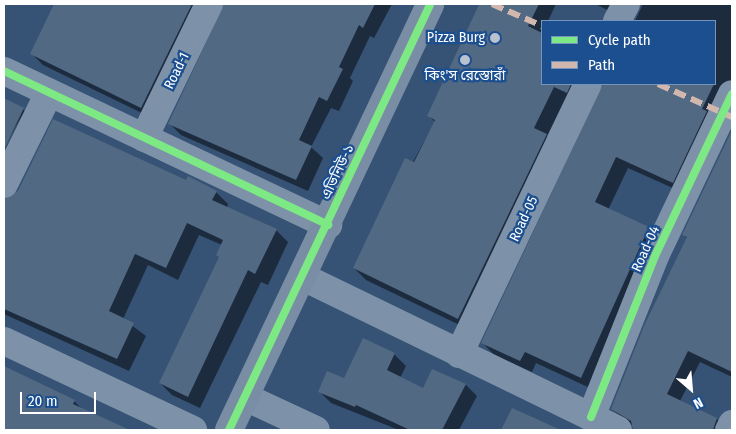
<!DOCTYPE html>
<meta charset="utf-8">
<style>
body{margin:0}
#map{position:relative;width:736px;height:434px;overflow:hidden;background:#365274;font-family:"Fira Sans Condensed","Noto Sans Bengali",sans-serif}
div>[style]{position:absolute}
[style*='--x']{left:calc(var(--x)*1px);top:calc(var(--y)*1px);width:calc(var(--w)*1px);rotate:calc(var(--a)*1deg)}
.shadow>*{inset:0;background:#0007}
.building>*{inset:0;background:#526984}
.street>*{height:28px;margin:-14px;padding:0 14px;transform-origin:14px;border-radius:14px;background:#7d92a8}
.secondary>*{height:28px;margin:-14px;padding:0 14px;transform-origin:14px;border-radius:14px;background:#798da4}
.quiet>*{height:6px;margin-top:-3px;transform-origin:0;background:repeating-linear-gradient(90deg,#d1b7ad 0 12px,transparent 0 18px)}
.cycleway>*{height:8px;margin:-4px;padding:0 4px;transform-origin:4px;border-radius:4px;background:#7ce984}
.dots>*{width:14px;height:14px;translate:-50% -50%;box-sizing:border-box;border:2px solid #1b4f8f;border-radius:50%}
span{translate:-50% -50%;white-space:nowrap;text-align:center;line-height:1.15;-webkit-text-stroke:4.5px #1b4f8f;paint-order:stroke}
.poi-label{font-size:14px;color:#fff}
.right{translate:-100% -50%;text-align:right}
.street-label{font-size:14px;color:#fff}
.frame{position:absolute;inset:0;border:5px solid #fff;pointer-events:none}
.legend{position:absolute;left:541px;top:20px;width:175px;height:65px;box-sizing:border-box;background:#1b4f8f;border:1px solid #7695bc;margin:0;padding:6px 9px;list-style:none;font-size:15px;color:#fff}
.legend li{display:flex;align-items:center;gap:10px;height:25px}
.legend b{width:25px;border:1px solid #7695bc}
.north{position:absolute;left:666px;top:364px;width:50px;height:50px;-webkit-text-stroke:4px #1b4f8f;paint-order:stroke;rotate:153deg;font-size:14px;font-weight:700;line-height:20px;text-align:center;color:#fff}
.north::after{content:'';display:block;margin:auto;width:18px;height:22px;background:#fff;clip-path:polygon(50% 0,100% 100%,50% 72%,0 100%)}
.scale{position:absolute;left:20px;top:392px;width:76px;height:22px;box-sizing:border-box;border:2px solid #fff;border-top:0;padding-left:6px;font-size:15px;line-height:18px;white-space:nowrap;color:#fff;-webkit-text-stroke:4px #1b4f8f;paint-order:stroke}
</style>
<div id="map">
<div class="shadow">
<div style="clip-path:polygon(56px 4px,210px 4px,152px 118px,43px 65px,32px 54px,50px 28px)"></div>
<div style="clip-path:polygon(224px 4px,392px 4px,374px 38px,370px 36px,350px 78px,353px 81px,339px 111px,331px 108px,311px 147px,323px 158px,308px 191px,181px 135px,170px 124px,224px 11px)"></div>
<div style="clip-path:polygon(479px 4px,556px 4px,548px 21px,542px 21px,542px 84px,590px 84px,578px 103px,566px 98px,547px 136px,558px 147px,470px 330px,366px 280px,354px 268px,435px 122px,428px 115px)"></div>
<div style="clip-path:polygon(595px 4px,628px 4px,620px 16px)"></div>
<div style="clip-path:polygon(643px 4px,732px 4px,732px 97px,684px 193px,628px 168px,608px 210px,648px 228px,660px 240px,592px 389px,536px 363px,532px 372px,494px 355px,483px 343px,605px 84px,715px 84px,715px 21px,635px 21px)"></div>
<div style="clip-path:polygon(4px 99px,23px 109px,36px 121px,4px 186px,4px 152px,24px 112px,4px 146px)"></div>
<div style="clip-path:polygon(732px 133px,732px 377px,700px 362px,680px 401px,717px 419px,728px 430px,633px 430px,632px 425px,612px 409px,688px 239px,684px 235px)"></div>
<div style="clip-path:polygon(187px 182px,216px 192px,228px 204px,227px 208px,276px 230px,288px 242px,268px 285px,261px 282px,200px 408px,172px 395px,160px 383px,220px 258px,222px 245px,199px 235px,178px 280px,148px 265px,123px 319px,146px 336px,129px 371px,4px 314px,4px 200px)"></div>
<div style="clip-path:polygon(394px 354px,406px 366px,400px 378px,424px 389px,433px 371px,466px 385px,477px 396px,459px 430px,399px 430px,331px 403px,319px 391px)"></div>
<div style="clip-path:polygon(4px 368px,74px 401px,83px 410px,127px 430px,4px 430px)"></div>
<div style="clip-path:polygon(512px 409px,554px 428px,556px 430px,502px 430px)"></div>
</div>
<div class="building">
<div style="clip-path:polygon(54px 4px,192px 4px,141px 108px,30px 54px)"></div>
<div style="clip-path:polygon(224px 4px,375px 4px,363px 28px,359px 25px,339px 67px,343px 69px,327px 101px,319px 97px,299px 140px,312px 146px,296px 180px,168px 124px)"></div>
<div style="clip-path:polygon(479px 4px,539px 4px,528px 26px,542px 33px,542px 84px,571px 84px,567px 93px,554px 87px,534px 128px,547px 134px,458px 319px,353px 268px,405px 158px,414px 162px,435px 120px,427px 116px)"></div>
<div style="clip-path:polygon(603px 84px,714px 84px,702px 109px,707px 111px,673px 183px,616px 157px,595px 202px,649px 227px,581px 378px,525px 352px,520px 361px,481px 343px)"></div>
<div style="clip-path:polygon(4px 98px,24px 108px,4px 149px)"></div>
<div style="clip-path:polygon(53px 119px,186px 180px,188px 176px,217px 191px,212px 200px,277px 229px,255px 274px,248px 270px,188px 397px,159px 383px,219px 257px,216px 255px,223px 240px,187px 223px,166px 268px,135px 254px,109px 311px,134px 323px,117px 359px,4px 309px,4px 199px,18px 191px)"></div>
<div style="clip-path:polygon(732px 130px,732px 372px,688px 351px,667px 394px,717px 418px,713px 430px,633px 430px,631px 421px,611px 409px,644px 326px,687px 237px,682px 235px)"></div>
<div style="clip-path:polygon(363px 338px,395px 353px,387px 370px,423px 388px,432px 369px,466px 384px,442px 430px,410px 430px,356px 405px,355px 407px,318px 392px,327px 371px,344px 378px)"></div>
<div style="clip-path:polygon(4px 366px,75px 400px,73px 404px,130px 430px,4px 430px)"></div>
<div style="clip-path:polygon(512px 408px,561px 430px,501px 430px)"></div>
</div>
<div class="street">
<div style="--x:617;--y:21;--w:19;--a:-62"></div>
<div style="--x:4;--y:71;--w:359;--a:25.4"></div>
<div style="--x:144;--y:138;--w:149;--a:-64.1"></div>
<div style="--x:4;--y:184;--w:102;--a:-63.7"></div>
<div style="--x:303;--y:277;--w:350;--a:25.9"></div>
<div style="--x:4;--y:341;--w:209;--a:25.2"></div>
<div style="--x:459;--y:354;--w:299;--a:-64.5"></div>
<div style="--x:245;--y:397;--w:78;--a:24.9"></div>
<div style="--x:591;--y:417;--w:173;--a:-68.3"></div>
<div style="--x:655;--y:256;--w:179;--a:-64.6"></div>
<div style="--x:729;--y:430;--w:7;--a:-63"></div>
</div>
<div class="secondary">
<div style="--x:229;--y:430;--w:471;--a:-64.7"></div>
</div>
<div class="quiet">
<div style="--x:492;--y:4;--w:55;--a:23.7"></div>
<div style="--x:658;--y:84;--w:81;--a:24"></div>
</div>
<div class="cycleway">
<div style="--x:4;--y:71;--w:359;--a:25.4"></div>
<div style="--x:591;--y:417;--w:173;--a:-68.3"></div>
<div style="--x:655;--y:256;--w:179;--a:-64.6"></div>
<div style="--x:229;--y:430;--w:471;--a:-64.7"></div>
</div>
<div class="dots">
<div style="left:495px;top:38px;background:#b9c2ce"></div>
<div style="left:465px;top:60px;background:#b9c2ce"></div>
</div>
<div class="poi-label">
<span class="right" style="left:485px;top:38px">Pizza Burg</span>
<span style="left:465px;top:76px">কিং'স রেস্তোরাঁ</span>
</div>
<div class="street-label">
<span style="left:177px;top:71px;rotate:-64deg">Road-1</span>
<span style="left:338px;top:172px;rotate:-65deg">এভিনিউ-১</span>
<span style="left:524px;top:219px;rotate:-65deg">Road-05</span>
<span style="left:646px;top:249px;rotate:-66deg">Road-04</span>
</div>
<div class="frame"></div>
<ul class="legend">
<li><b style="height:6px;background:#7ce984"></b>Cycle path</li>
<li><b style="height:6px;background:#d1b7ad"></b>Path</li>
</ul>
<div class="north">N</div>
<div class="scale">20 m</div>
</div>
